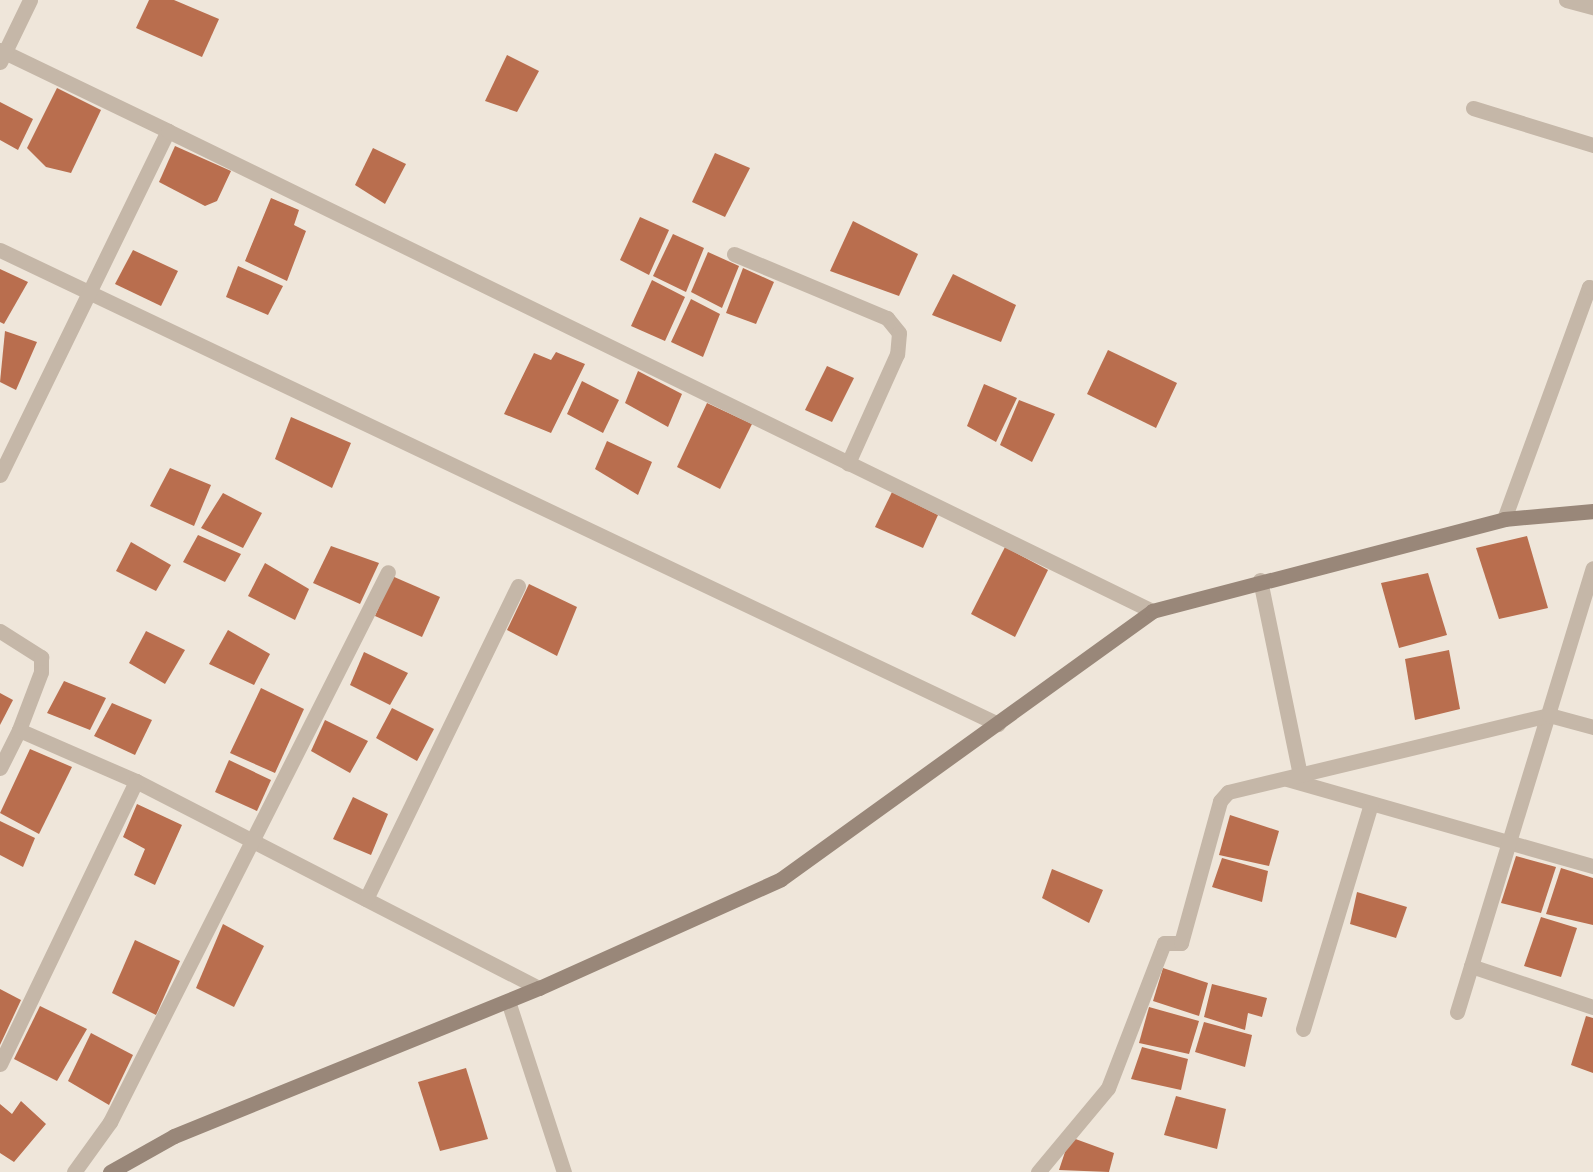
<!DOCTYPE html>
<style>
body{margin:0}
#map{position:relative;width:1593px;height:1172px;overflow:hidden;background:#efe6da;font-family:"Noto Sans",sans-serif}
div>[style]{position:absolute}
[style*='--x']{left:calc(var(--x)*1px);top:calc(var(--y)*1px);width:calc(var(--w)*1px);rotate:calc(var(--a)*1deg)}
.building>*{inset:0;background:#b96e4e}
.street>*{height:15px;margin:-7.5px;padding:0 7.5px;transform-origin:7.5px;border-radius:7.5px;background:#c5b7a8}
.secondary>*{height:15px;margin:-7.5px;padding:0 7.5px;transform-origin:7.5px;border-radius:7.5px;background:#998779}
span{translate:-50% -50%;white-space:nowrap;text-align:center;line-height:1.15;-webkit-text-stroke:6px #f7f0e6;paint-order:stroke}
</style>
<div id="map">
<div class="building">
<div style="clip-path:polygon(149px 0,174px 0,219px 19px,202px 57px,136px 28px)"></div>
<div style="clip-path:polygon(507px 55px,539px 71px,517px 112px,485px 101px)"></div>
<div style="clip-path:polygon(57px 88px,101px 110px,71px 173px,46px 167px,27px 148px)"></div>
<div style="clip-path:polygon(0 102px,33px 119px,18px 150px,0 140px)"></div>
<div style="clip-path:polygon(175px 146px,231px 171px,217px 201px,205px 206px,159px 182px)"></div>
<div style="clip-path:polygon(373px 148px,406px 164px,385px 204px,355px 185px)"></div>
<div style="clip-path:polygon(715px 153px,750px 168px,725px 217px,692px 202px)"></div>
<div style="clip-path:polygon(271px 198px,299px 210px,294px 225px,306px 231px,287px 281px,245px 261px)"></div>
<div style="clip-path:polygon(640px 217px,669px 230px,649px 275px,620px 260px)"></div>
<div style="clip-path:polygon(853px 221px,918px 254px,899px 296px,830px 271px)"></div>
<div style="clip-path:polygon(673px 234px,704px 248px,686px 292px,653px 276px)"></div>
<div style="clip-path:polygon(133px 250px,178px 271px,161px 306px,115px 284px)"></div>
<div style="clip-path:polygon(708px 252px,739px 266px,722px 308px,691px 292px)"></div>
<div style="clip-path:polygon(238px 266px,283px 286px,268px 315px,226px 297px)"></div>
<div style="clip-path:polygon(743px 268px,774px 282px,756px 324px,726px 313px)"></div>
<div style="clip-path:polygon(0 269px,28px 282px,4px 324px,0 322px)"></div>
<div style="clip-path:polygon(953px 274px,1016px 305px,1001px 342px,932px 315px)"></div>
<div style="clip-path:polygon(652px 280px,685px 297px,665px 341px,631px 326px)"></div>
<div style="clip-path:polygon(691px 299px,720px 314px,703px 357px,671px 342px)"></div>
<div style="clip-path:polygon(5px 331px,37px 342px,16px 390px,0 382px)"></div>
<div style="clip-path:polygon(1108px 350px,1177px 383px,1156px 428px,1087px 394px)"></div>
<div style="clip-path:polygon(556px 352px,585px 364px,551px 433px,504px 414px,534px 353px,551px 360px)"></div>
<div style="clip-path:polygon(827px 366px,854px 378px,832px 422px,805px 410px)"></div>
<div style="clip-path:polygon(638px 371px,682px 394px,668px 427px,625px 403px)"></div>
<div style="clip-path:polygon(582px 381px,619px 400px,603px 433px,567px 414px)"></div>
<div style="clip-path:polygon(984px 384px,1017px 398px,996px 442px,967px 426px)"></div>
<div style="clip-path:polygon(1019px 400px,1055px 414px,1032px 462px,1000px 445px)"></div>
<div style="clip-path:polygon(707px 403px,752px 424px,720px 489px,677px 467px)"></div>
<div style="clip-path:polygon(291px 417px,351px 443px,332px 488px,275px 459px)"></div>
<div style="clip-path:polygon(607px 441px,652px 462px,638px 495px,595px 469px)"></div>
<div style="clip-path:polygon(170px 468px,211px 485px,194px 526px,150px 506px)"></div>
<div style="clip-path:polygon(892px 492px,938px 515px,923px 548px,875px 527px)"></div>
<div style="clip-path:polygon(223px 493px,262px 513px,243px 548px,201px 528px)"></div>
<div style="clip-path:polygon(198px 535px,241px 554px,225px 582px,183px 562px)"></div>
<div style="clip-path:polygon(1527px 536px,1548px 608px,1499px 619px,1476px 548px)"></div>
<div style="clip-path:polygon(131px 542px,171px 565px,156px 591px,116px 571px)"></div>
<div style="clip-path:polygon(331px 546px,379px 563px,360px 604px,313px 583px)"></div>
<div style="clip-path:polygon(1005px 547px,1048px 570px,1015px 637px,971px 614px)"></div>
<div style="clip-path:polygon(265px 563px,309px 589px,295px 620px,248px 596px)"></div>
<div style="clip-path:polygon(1428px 573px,1447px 635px,1399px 648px,1381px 583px)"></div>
<div style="clip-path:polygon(392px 576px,440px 597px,422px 637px,375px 616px)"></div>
<div style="clip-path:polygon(529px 584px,577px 607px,557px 656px,507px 630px)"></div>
<div style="clip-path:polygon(228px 630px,270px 654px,254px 685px,209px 664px)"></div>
<div style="clip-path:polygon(146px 631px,185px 650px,165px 684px,129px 663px)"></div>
<div style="clip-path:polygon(1449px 650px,1460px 709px,1415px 720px,1405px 659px)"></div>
<div style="clip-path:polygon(364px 652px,408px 673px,390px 705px,350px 685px)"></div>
<div style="clip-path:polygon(64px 681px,106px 698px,90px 730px,47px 713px)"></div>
<div style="clip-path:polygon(261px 688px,304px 709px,275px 773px,230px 753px)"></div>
<div style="clip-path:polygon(0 693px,13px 700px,0 725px)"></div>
<div style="clip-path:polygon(112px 703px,152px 720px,135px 755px,94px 736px)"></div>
<div style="clip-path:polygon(392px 708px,434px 729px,417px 761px,376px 738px)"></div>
<div style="clip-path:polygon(325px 720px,368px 741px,350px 773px,311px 751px)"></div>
<div style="clip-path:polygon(30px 749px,72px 767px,39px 834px,0 813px)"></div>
<div style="clip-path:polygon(229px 760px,271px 780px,257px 811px,215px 792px)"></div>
<div style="clip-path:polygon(353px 797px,388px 814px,371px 855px,333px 839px)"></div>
<div style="clip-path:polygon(137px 804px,182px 825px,155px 885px,134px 875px,145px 849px,123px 837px)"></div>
<div style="clip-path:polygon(1230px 815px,1279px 831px,1269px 866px,1219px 855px)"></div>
<div style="clip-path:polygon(0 821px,35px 838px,23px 867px,0 855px)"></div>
<div style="clip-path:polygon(1516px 856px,1556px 867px,1541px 913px,1501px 903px)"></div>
<div style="clip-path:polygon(1222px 858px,1268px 871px,1262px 902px,1212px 887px)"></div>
<div style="clip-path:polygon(1561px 868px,1593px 878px,1593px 925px,1546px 914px)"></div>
<div style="clip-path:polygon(1052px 869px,1103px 890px,1089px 923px,1042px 898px)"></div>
<div style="clip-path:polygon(1357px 892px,1407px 907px,1396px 938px,1350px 924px)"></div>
<div style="clip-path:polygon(1541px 917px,1577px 928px,1561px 977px,1524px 966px)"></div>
<div style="clip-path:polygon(223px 924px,264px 946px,234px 1007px,196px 988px)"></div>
<div style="clip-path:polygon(135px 940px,180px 961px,156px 1015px,112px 993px)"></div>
<div style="clip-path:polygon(1163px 968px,1208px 983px,1199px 1016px,1153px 1001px)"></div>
<div style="clip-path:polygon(1212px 984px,1267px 998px,1262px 1017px,1248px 1013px,1245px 1030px,1204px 1017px)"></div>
<div style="clip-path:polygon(0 989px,21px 1000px,0 1045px)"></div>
<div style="clip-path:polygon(40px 1006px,87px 1029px,57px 1081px,14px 1059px)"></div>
<div style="clip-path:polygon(1149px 1007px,1199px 1021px,1189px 1054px,1139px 1043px)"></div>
<div style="clip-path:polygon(1586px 1016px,1593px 1018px,1593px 1073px,1571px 1065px)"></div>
<div style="clip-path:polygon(1204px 1022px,1252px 1035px,1245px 1067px,1195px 1052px)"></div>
<div style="clip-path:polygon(91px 1033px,133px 1055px,109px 1105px,68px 1081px)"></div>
<div style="clip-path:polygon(1142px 1047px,1188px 1059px,1181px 1090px,1131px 1079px)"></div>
<div style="clip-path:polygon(466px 1068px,488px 1139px,440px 1151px,418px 1082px)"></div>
<div style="clip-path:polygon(1176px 1096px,1226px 1109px,1217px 1149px,1164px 1135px)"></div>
<div style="clip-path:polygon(21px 1101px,46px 1124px,14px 1162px,0 1153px,0 1104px,12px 1114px)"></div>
<div style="clip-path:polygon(1070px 1137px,1114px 1153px,1109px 1172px,1059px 1170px)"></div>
</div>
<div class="street">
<div style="--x:1566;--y:0;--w:28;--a:15"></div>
<div style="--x:0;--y:50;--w:187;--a:25.7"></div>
<div style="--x:0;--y:62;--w:69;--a:-64.2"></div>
<div style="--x:1473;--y:108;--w:126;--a:17.1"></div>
<div style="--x:0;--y:250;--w:1105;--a:25.41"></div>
<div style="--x:734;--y:254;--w:166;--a:22.7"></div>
<div style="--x:887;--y:318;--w:19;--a:51"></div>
<div style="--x:899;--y:333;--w:21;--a:95"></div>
<div style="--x:897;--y:354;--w:120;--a:114.2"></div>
<div style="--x:0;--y:475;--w:383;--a:-64"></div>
<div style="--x:168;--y:131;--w:1095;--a:26"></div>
<div style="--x:1504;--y:519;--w:247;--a:-69.9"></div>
<div style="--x:1589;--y:287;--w:4;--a:14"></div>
<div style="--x:1260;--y:580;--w:199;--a:78.4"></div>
<div style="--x:0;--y:631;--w:49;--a:32.4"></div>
<div style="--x:41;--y:657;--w:15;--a:90"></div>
<div style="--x:41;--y:672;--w:62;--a:110.8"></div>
<div style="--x:0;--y:768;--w:42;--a:-63.4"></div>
<div style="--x:19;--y:730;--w:128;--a:23.6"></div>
<div style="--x:136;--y:781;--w:453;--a:27.2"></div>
<div style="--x:1287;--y:779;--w:318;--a:15.9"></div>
<div style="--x:366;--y:899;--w:348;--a:-64.1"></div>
<div style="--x:1471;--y:966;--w:129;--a:18.6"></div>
<div style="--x:508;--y:1001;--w:180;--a:71.9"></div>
<div style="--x:1457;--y:1012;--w:464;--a:-73"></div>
<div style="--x:1303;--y:1029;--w:235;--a:-73.2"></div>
<div style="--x:0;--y:1064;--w:314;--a:-64.3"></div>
<div style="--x:74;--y:1172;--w:62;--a:-54.2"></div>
<div style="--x:110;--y:1122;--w:616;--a:-63.19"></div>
<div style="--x:1038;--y:1172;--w:109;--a:-50.2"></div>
<div style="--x:1108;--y:1088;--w:155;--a:-68.9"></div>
<div style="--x:1164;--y:943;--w:17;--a:0"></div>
<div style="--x:1181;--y:943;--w:147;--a:-74.6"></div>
<div style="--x:1220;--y:801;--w:12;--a:-48"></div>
<div style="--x:1228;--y:792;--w:330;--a:-13.5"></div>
<div style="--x:1549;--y:715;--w:46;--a:15.3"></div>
</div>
<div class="secondary">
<div style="--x:110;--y:1172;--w:73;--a:-29.4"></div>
<div style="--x:174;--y:1136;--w:394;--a:-22.1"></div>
<div style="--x:539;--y:988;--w:265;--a:-24.2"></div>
<div style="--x:781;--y:879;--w:458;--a:-35.8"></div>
<div style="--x:1152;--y:611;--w:364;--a:-14.6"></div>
<div style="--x:1504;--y:519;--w:89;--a:-5.1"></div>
</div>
</div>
